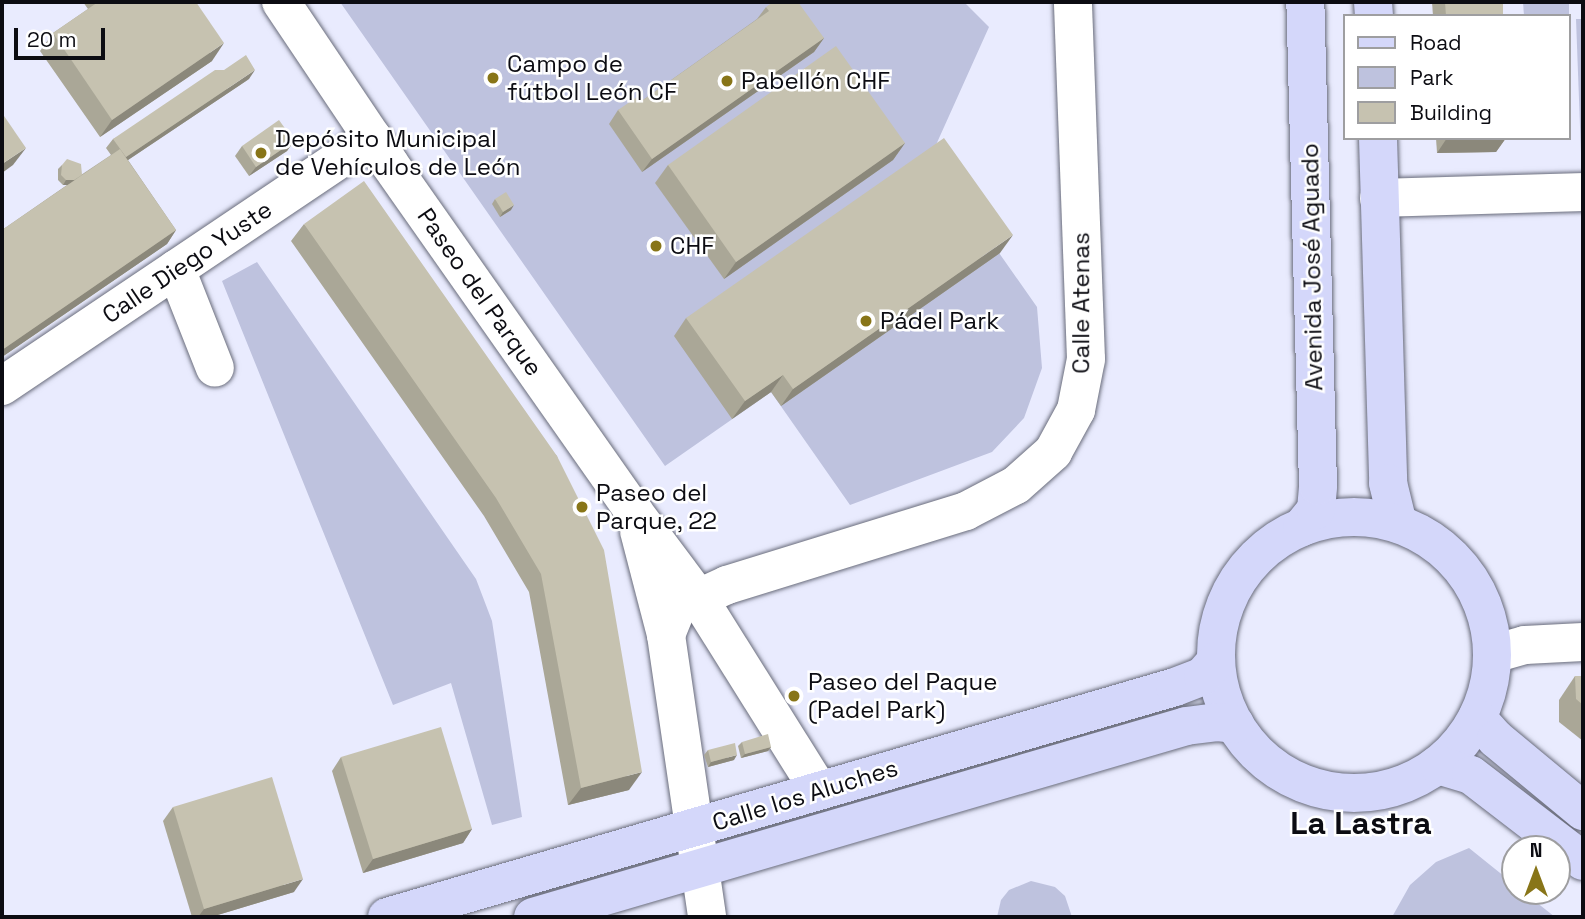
<!DOCTYPE html>
<meta charset="utf-8">
<style>
body{margin:0}
#map{position:relative;width:1585px;height:919px;overflow:hidden;background:#e9ebfe;font-family:"Space Grotesk",sans-serif}
div>[style]{position:absolute}
[style*='--x']{left:calc(var(--x)*1px);top:calc(var(--y)*1px);width:calc(var(--w)*1px);rotate:calc(var(--a)*1deg)}
.green>*{inset:0;background:#bec2de}
.roads{filter:drop-shadow(0 0 2px #696c7b) drop-shadow(0 0 2px #696c7b)}
.minor>*{height:38px;margin:-19px;padding:0 19px;transform-origin:19px;border-radius:19px;background:#fff}
.major>*{height:38px;margin:-19px;padding:0 19px;transform-origin:19px;border-radius:19px;background:#d4d7fa}
.major>.ring{margin:-19px;padding:0;box-sizing:content-box;background:none;border:38px solid #d4d7fa;border-radius:50%}
.wall>*{inset:0;background:#aaa797}
.shaded-wall>*{inset:0;background:#8b887b}
.building>*{inset:0;background:#c6c2b0}
.dots>*{width:19px;height:19px;translate:-50% -50%;box-sizing:border-box;border:4px solid #fff;border-radius:50%}
span{translate:-50% -50%;white-space:nowrap;text-align:center;line-height:1.15;-webkit-text-stroke:5px #fff;paint-order:stroke}
.poi-label{font-size:24px;color:#0c0c12}
.left{translate:0 -50%;text-align:left}
.street-label{font-size:24px;color:#0c0c12}
.district-label{font-size:32px;color:#0c0c12;font-weight:700}
.frame{position:absolute;inset:0;border:4px solid #0c0c12;pointer-events:none}
.legend{position:absolute;left:1343px;top:14px;width:228px;height:126px;box-sizing:border-box;background:#fff;border:2px solid #9e9ea0;margin:0;padding:9px 12px;list-style:none;font-size:21px;color:#0c0c12}
.legend li{display:flex;align-items:center;gap:14px;height:35px}
.legend b{width:35px;border:2px solid #9e9ea0}
.north{position:absolute;left:1501px;top:835px;width:70px;height:70px;box-sizing:border-box;background:#fff;border:2px solid #9e9ea0;border-radius:50%;rotate:0deg;font-size:19px;font-weight:700;line-height:28px;text-align:center;color:#0c0c12}
.north::after{content:'';display:block;margin:auto;width:24px;height:32px;background:#887518;clip-path:polygon(50% 0,100% 100%,50% 72%,0 100%)}
.scale{position:absolute;left:14px;top:28px;width:91px;height:32px;box-sizing:border-box;border:4px solid #0c0c12;border-top:0;padding-left:9px;font-size:21px;line-height:24px;white-space:nowrap;color:#0c0c12;-webkit-text-stroke:5px #fff;paint-order:stroke}
</style>
<div id="map">
<div class="green">
<div style="clip-path:polygon(340px 2px,964px 2px,989px 27px,931px 156px,1037px 307px,1042px 368px,1024px 418px,992px 452px,850px 505px,771px 392px,665px 466px)"></div>
<div style="clip-path:polygon(1523px 2px,1569px 2px,1569px 16px,1524px 16px)"></div>
<div style="clip-path:polygon(1576px 19px,1583px 19px,1583px 153px,1581px 153px)"></div>
<div style="clip-path:polygon(257px 262px,476px 579px,492px 621px,522px 817px,492px 825px,451px 683px,393px 705px,222px 281px)"></div>
<div style="clip-path:polygon(1469px 848px,1515px 885px,1515px 891px,1522px 891px,1555px 917px,1392px 917px,1410px 885px,1436px 862px)"></div>
<div style="clip-path:polygon(1031px 881px,1055px 887px,1065px 896px,1072px 917px,997px 917px,1001px 900px,1009px 890px)"></div>
</div>
<div class="roads">
<div class="minor">
<div style="--x:281;--y:2;--w:194;--a:56.1"></div>
<div style="--x:389;--y:163;--w:426;--a:54.9"></div>
<div style="--x:634;--y:512;--w:109;--a:53.2"></div>
<div style="--x:699;--y:599;--w:226;--a:57.9"></div>
<div style="--x:1379;--y:198;--w:204;--a:-1.7"></div>
<div style="--x:176;--y:269;--w:106;--a:68.5"></div>
<div style="--x:2;--y:386;--w:446;--a:-33.9"></div>
<div style="--x:639;--y:531;--w:107;--a:75.4"></div>
<div style="--x:666;--y:635;--w:285;--a:81.7"></div>
<div style="--x:666;--y:635;--w:29;--a:-68"></div>
<div style="--x:677;--y:608;--w:55;--a:-24.7"></div>
<div style="--x:727;--y:585;--w:250;--a:-17.2"></div>
<div style="--x:966;--y:511;--w:56;--a:-27.5"></div>
<div style="--x:1016;--y:485;--w:50;--a:-41.7"></div>
<div style="--x:1053;--y:452;--w:48;--a:-61.3"></div>
<div style="--x:1076;--y:410;--w:52;--a:-78.9"></div>
<div style="--x:1086;--y:359;--w:357;--a:-92.1"></div>
<div style="--x:1493;--y:654;--w:33;--a:-16"></div>
<div style="--x:1525;--y:645;--w:58;--a:-3"></div>
</div>
<div class="major">
<div style="--x:1373;--y:2;--w:14;--a:86"></div>
<div style="--x:1378;--y:138;--w:345;--a:88.3"></div>
<div style="--x:1388;--y:483;--w:42;--a:76.3"></div>
<div class="ring" style="left:1216px;top:517px;width:238px;height:238px"></div>
<div style="--x:1302;--y:527;--w:22;--a:-51"></div>
<div style="--x:1316;--y:510;--w:24;--a:-85"></div>
<div style="--x:1318;--y:486;--w:484;--a:-91.5"></div>
<div style="--x:1477;--y:718;--w:28;--a:48"></div>
<div style="--x:1496;--y:739;--w:113;--a:39.6"></div>
<div style="--x:1438;--y:765;--w:34;--a:17"></div>
<div style="--x:1471;--y:775;--w:141;--a:37.5"></div>
<div style="--x:387;--y:917;--w:821;--a:-16.27"></div>
<div style="--x:1175;--y:687;--w:30;--a:-21"></div>
<div style="--x:1203;--y:676;--w:20;--a:-49"></div>
<div style="--x:533;--y:917;--w:680;--a:-16.3"></div>
<div style="--x:1186;--y:726;--w:31;--a:-7"></div>
<div style="--x:1217;--y:722;--w:18;--a:6"></div>
</div>
</div>
<div class="wall">
<div style="clip-path:polygon(83px 2px,196px 2px,212px 61px,100px 137px,40px 51px,53px 33px,88px 9px)"></div>
<div style="clip-path:polygon(1432px 2px,1503px 2px,1503px 16px,1433px 16px)"></div>
<div style="clip-path:polygon(766px 7px,824px 38px,814px 52px,642px 172px,609px 124px,618px 110px,643px 100px,757px 19px)"></div>
<div style="clip-path:polygon(249px 79px,128px 160px,176px 230px,167px 244px,2px 357px,2px 230px,67px 185px,63px 185px,58px 180px,58px 169px,62px 165px,81px 175px,111px 155px,106px 148px,113px 139px)"></div>
<div style="clip-path:polygon(1436px 138px,1506px 138px,1496px 152px,1437px 153px)"></div>
<div style="clip-path:polygon(294px 141px,287px 151px,249px 176px,235px 156px,242px 146px)"></div>
<div style="clip-path:polygon(905px 143px,893px 160px,724px 279px,655px 183px,668px 165px)"></div>
<div style="clip-path:polygon(495px 199px,511px 210px,500px 217px,492px 204px)"></div>
<div style="clip-path:polygon(304px 224px,557px 456px,629px 790px,568px 805px,529px 592px,484px 516px,291px 241px)"></div>
<div style="clip-path:polygon(1000px 253px,781px 406px,771px 392px,732px 419px,674px 336px,686px 318px)"></div>
<div style="clip-path:polygon(1575px 676px,1583px 676px,1583px 741px,1559px 722px,1559px 700px)"></div>
<div style="clip-path:polygon(742px 742px,771px 747px,768px 751px,741px 758px,738px 746px)"></div>
<div style="clip-path:polygon(708px 750px,734px 760px,708px 767px,704px 755px)"></div>
<div style="clip-path:polygon(341px 757px,472px 829px,463px 843px,363px 873px,332px 771px)"></div>
<div style="clip-path:polygon(173px 807px,294px 892px,211px 917px,192px 917px,163px 821px)"></div>
</div>
<div class="shaded-wall">
<div style="clip-path:polygon(824px 38px,814px 52px,642px 172px,652px 159px)"></div>
<div style="clip-path:polygon(224px 43px,212px 61px,100px 137px,112px 120px)"></div>
<div style="clip-path:polygon(255px 70px,249px 79px,119px 166px,126px 157px)"></div>
<div style="clip-path:polygon(1447px 138px,1506px 138px,1496px 152px,1437px 153px)"></div>
<div style="clip-path:polygon(294px 141px,287px 151px,249px 176px,256px 167px)"></div>
<div style="clip-path:polygon(905px 143px,893px 160px,724px 279px,736px 262px)"></div>
<div style="clip-path:polygon(26px 148px,13px 165px,2px 173px,2px 164px)"></div>
<div style="clip-path:polygon(66px 180px,76px 180px,73px 185px,63px 185px)"></div>
<div style="clip-path:polygon(514px 205px,511px 210px,500px 217px,503px 212px)"></div>
<div style="clip-path:polygon(176px 230px,167px 244px,2px 357px,2px 350px)"></div>
<div style="clip-path:polygon(1013px 235px,1000px 253px,781px 406px,793px 389px)"></div>
<div style="clip-path:polygon(783px 375px,771px 392px,732px 419px,745px 401px)"></div>
<div style="clip-path:polygon(771px 747px,768px 751px,741px 758px,745px 754px)"></div>
<div style="clip-path:polygon(737px 755px,734px 760px,708px 767px,711px 762px)"></div>
<div style="clip-path:polygon(642px 772px,629px 790px,568px 805px,581px 788px)"></div>
<div style="clip-path:polygon(472px 829px,463px 843px,363px 873px,373px 859px)"></div>
<div style="clip-path:polygon(303px 879px,294px 892px,211px 917px,198px 917px,204px 909px)"></div>
</div>
<div class="building">
<div style="clip-path:polygon(98px 2px,196px 2px,224px 43px,112px 120px,53px 33px)"></div>
<div style="clip-path:polygon(773px 2px,798px 2px,824px 38px,652px 159px,618px 110px,640px 95px,643px 100px,769px 11px,766px 7px)"></div>
<div style="clip-path:polygon(1445px 2px,1503px 2px,1503px 16px,1446px 16px)"></div>
<div style="clip-path:polygon(836px 46px,905px 143px,736px 262px,668px 165px)"></div>
<div style="clip-path:polygon(246px 55px,255px 70px,126px 157px,113px 139px,215px 70px,224px 70px)"></div>
<div style="clip-path:polygon(2px 113px,26px 148px,2px 164px)"></div>
<div style="clip-path:polygon(279px 120px,294px 141px,256px 167px,242px 146px)"></div>
<div style="clip-path:polygon(944px 138px,1013px 235px,793px 389px,783px 375px,745px 401px,686px 318px)"></div>
<div style="clip-path:polygon(120px 149px,176px 230px,2px 350px,2px 230px)"></div>
<div style="clip-path:polygon(67px 159px,81px 164px,82px 175px,74px 180px,66px 180px,61px 175px,62px 165px)"></div>
<div style="clip-path:polygon(364px 181px,557px 456px,604px 550px,642px 772px,581px 788px,541px 574px,496px 498px,304px 224px)"></div>
<div style="clip-path:polygon(506px 192px,514px 205px,503px 212px,495px 199px)"></div>
<div style="clip-path:polygon(1575px 676px,1583px 676px,1583px 705px,1576px 699px)"></div>
<div style="clip-path:polygon(441px 727px,472px 829px,373px 859px,341px 757px)"></div>
<div style="clip-path:polygon(768px 734px,771px 747px,745px 754px,742px 742px)"></div>
<div style="clip-path:polygon(735px 743px,737px 755px,711px 762px,708px 750px)"></div>
<div style="clip-path:polygon(272px 777px,303px 879px,204px 909px,173px 807px)"></div>
</div>
<div class="dots">
<div style="left:493px;top:78px;background:#887518"></div>
<div style="left:727px;top:81px;background:#887518"></div>
<div style="left:261px;top:153px;background:#887518"></div>
<div style="left:656px;top:246px;background:#887518"></div>
<div style="left:866px;top:321px;background:#887518"></div>
<div style="left:582px;top:507px;background:#887518"></div>
<div style="left:794px;top:696px;background:#887518"></div>
</div>
<div class="poi-label">
<span class="left" style="left:507px;top:78px">Campo de<br>fútbol León CF</span>
<span class="left" style="left:741px;top:81px">Pabellón CHF</span>
<span class="left" style="left:275px;top:153px">Depósito Municipal<br>de Vehículos de León</span>
<span class="left" style="left:670px;top:246px">CHF</span>
<span class="left" style="left:880px;top:321px">Pádel Park</span>
<span class="left" style="left:596px;top:507px">Paseo del<br>Parque, 22</span>
<span class="left" style="left:808px;top:696px">Paseo del Paque<br>(Padel Park)</span>
</div>
<div class="street-label">
<span style="left:187px;top:262px;rotate:-34deg">Calle Diego Yuste</span>
<span style="left:1312px;top:267px;rotate:-91deg">Avenida José Aguado</span>
<span style="left:480px;top:292px;rotate:55deg">Paseo del Parque</span>
<span style="left:1081px;top:303px;rotate:-90deg">Calle Atenas</span>
<span style="left:805px;top:795px;rotate:-17deg">Calle los Aluches</span>
</div>
<div class="district-label">
<span style="left:1361px;top:823px">La Lastra</span>
</div>
<div class="frame"></div>
<ul class="legend">
<li><b style="height:9px;background:#d4d7fa"></b>Road</li>
<li><b style="height:19px;background:#bec2de"></b>Park</li>
<li><b style="height:19px;background:#c6c2b0"></b>Building</li>
</ul>
<div class="north">N</div>
<div class="scale">20 m</div>
</div>
